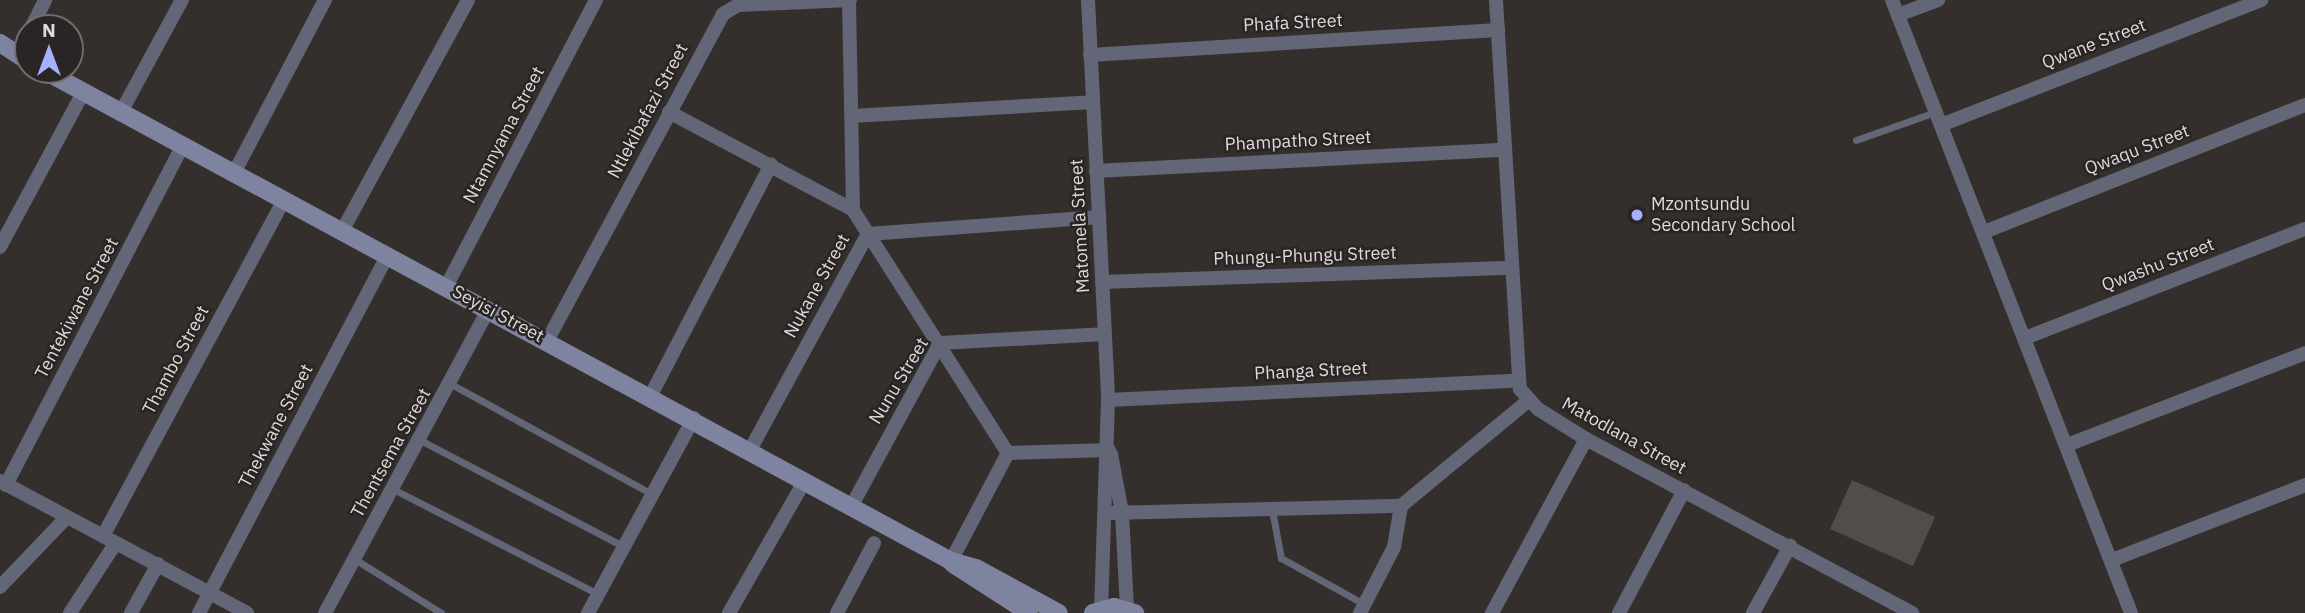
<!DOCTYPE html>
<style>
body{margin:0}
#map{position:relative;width:2305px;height:613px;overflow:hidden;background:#342f2d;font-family:"IBM Plex Sans",sans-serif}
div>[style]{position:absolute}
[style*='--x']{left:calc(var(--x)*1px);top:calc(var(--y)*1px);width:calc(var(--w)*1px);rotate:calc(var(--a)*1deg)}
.building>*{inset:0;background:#514d4a}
.lane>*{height:7px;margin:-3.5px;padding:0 3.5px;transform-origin:3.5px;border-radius:3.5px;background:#626677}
.street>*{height:14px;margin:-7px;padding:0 7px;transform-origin:7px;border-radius:7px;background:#626677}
.secondary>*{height:18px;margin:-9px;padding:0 9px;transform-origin:9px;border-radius:9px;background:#7e849f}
.dots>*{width:19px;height:19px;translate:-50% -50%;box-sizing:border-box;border:4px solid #2a2524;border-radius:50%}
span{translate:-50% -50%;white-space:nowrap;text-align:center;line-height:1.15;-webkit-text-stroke:5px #2a2524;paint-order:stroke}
.street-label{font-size:18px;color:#dddad9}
.poi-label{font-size:18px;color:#dddad9}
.left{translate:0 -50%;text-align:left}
.north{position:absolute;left:14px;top:14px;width:70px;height:70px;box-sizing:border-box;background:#2a2524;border:2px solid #726d6c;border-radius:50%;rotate:0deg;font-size:19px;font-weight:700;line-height:28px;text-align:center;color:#dddad9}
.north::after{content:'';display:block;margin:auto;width:24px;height:32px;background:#a4b2fc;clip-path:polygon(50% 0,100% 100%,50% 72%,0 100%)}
</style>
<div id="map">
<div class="building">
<div style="clip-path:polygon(1852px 480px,1935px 517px,1913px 566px,1830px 529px)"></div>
</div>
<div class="lane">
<div style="--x:1856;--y:140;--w:84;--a:-19.5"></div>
<div style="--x:451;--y:384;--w:229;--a:28.7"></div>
<div style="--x:420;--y:440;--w:229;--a:27.6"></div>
<div style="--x:393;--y:489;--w:230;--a:27.1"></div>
<div style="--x:1272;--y:510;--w:49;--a:79.4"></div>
<div style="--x:1281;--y:558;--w:95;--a:29"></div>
<div style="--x:356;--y:560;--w:100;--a:31.9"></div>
</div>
<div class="street">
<div style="--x:849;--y:0;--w:210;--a:88.9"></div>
<div style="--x:1088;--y:0;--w:400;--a:87.1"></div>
<div style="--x:1108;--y:400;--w:209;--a:91.9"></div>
<div style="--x:1496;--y:0;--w:390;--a:86.5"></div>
<div style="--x:1520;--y:389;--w:27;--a:48"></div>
<div style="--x:1538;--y:409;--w:57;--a:32"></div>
<div style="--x:1586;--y:439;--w:370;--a:28.1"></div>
<div style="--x:1892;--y:0;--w:658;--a:68.7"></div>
<div style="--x:1898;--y:15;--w:43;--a:-20.6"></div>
<div style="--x:31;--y:28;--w:31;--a:-63"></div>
<div style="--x:17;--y:55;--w:24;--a:-62"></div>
<div style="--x:1090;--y:55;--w:409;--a:-3.5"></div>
<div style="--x:669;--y:112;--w:208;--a:28"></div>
<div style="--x:853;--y:210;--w:288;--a:57.5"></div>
<div style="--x:120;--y:114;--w:130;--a:-61.5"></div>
<div style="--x:852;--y:116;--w:241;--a:-3.3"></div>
<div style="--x:1941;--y:125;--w:344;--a:-21.3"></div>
<div style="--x:1096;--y:171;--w:408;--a:-3"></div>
<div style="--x:233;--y:175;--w:198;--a:-62.3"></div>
<div style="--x:1984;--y:232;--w:345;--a:-21.6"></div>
<div style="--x:341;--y:233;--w:265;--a:-61.4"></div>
<div style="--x:0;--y:247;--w:175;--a:-61.7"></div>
<div style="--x:1102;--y:282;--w:408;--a:-2"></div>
<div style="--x:446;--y:287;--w:324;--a:-62.4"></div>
<div style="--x:2025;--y:338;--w:300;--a:-21.3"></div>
<div style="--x:547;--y:341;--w:371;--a:-61.7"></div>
<div style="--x:723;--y:14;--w:17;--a:-31"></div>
<div style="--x:738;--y:5;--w:112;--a:-2.6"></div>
<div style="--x:651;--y:395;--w:260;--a:-62.5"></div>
<div style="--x:1108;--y:400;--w:408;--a:-2.7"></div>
<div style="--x:2067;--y:445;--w:255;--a:-21.1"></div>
<div style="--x:750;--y:450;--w:246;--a:-61.4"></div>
<div style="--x:868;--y:234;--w:232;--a:-4.2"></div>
<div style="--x:1008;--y:453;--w:101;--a:-1.7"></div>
<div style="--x:1111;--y:454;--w:60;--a:79.4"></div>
<div style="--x:1122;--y:513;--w:96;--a:87"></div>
<div style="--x:0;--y:481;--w:280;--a:28.1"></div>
<div style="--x:6;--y:485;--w:379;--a:-62.5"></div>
<div style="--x:851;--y:507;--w:187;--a:-61.5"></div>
<div style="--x:940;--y:343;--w:164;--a:-3.1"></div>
<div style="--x:1108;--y:513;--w:293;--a:-1.4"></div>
<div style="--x:1401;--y:506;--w:166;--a:-39.6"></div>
<div style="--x:103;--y:536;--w:379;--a:-61.7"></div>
<div style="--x:2112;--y:560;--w:207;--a:-21.2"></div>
<div style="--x:951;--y:561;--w:122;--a:-62.2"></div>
<div style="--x:0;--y:587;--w:95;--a:-46.3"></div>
<div style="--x:70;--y:613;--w:82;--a:-56.9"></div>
<div style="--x:131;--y:613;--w:56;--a:-61.1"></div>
<div style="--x:199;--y:613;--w:403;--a:-62.2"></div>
<div style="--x:325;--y:613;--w:344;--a:-61.7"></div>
<div style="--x:588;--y:613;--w:222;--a:-61.5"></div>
<div style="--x:729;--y:613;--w:151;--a:-60.2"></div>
<div style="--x:837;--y:613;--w:79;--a:-62.1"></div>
<div style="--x:1360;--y:613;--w:74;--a:-62.7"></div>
<div style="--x:1394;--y:547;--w:42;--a:-80.3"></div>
<div style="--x:1492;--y:613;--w:198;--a:-61.6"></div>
<div style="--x:1619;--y:613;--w:139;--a:-62.1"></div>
<div style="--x:1753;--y:613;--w:77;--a:-61.1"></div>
</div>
<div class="secondary">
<div style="--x:0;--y:43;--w:33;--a:33"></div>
<div style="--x:43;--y:70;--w:1032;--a:28.4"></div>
<div style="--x:951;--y:561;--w:26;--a:16"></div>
<div style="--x:976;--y:568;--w:94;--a:28.5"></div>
<div style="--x:953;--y:564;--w:90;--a:32.8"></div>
<div style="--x:1093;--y:613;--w:22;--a:-16"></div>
<div style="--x:1114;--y:607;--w:22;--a:16"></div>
</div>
<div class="dots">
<div style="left:1637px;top:215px;background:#a4b2fc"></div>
</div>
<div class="street-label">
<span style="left:1293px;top:23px;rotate:-3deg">Phafa Street</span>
<span style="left:2094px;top:44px;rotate:-21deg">Qwane Street</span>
<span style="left:648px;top:111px;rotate:-62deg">Ntlekibafazi Street</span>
<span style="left:504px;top:135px;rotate:-62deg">Ntamnyama Street</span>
<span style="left:1298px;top:141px;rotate:-3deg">Phampatho Street</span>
<span style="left:2137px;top:150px;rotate:-21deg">Qwaqu Street</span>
<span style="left:1080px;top:226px;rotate:-93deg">Matomela Street</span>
<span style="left:1305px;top:256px;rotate:-2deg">Phungu-Phungu Street</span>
<span style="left:2158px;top:265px;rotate:-21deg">Qwashu Street</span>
<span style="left:817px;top:286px;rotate:-61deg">Nukane Street</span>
<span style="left:77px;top:308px;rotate:-62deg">Tentekiwane Street</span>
<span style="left:498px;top:314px;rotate:28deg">Seyisi Street</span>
<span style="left:176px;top:360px;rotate:-62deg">Thambo Street</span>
<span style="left:1311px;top:371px;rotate:-3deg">Phanga Street</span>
<span style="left:899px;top:381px;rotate:-59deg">Nunu Street</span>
<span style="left:276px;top:426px;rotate:-62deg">Thekwane Street</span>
<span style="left:1624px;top:436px;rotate:29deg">Matodlana Street</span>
<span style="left:391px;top:453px;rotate:-61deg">Thentsema Street</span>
</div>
<div class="poi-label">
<span class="left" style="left:1651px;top:215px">Mzontsundu<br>Secondary School</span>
</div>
<div class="north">N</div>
</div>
